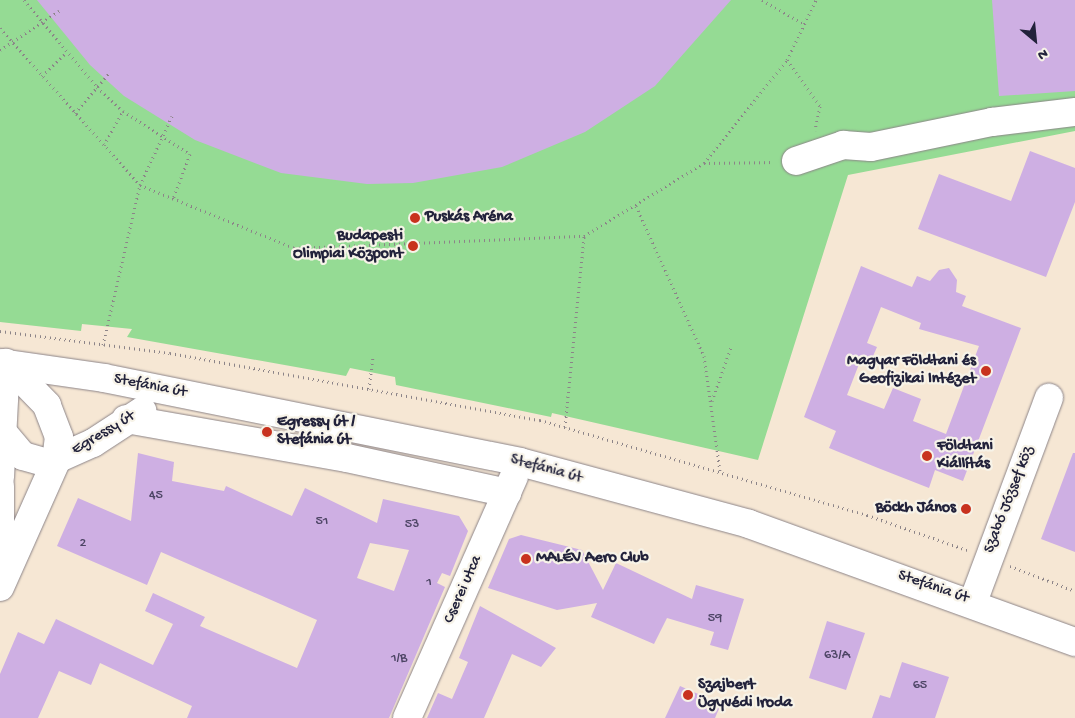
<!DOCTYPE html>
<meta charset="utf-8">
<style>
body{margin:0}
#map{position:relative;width:1075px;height:718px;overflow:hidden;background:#f6e7d4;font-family:"Gochi Hand",sans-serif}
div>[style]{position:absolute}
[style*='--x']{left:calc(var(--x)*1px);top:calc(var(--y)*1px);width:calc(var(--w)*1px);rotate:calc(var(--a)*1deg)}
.green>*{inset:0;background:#95db94}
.building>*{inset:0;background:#ceafe3}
.path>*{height:3px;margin-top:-1.5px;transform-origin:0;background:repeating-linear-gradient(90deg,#8c8488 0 1px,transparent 0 5px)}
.roads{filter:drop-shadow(0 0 1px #8c8488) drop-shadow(0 0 1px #8c8488)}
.minor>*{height:28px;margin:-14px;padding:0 14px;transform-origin:14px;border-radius:14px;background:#fff}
.dots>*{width:14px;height:14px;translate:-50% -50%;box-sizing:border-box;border:2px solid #f7f3e8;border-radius:50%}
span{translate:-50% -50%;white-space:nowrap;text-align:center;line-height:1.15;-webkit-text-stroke:4.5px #f7f3e8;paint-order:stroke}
.number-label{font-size:14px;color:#4d4565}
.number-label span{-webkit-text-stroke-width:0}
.poi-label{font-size:16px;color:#22223b;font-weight:700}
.left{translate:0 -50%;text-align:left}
.right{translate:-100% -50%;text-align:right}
.street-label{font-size:16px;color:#22223b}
.north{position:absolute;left:1010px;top:15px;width:50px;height:50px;-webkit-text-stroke:4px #f7f3e8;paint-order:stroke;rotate:152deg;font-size:14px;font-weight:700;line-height:20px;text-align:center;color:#22223b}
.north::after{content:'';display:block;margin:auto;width:18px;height:22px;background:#22223b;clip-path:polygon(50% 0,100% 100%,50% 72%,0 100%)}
</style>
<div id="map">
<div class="green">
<div style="clip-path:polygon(0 0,1075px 0,1075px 131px,848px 175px,758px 460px,552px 413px,551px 417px,396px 385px,395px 377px,350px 368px,346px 376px,127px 337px,132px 329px,82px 324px,81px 331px,0 322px)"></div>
</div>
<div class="building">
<div style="clip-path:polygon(37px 0,731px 0,655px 86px,585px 132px,502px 167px,413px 183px,367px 184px,281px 173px,195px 140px,124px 96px,90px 65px)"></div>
<div style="clip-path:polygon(992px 0,1075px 0,1075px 91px,999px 96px)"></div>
<div style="clip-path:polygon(1030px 151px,1075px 168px,1075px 202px,1046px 277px,918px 229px,939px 174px,1011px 201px)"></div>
<div style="clip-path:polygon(evenodd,861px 266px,912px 287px,917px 276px,930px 281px,939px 270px,949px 268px,957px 280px,956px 292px,966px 296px,962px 306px,1021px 328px,963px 481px,935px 470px,929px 488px,878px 468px,829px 448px,836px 431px,804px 417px,861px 266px,881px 307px,921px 323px,919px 329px,979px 346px,946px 434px,913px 421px,921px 399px,893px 388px,884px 409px,847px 395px,861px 359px,870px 363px,877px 347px,867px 343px,881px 307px)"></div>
<div style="clip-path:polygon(evenodd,138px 453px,174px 462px,172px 481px,224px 491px,226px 486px,292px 516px,305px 488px,377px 523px,383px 499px,459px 516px,468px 531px,450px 576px,442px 573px,437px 583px,445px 587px,389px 718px,187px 718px,192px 706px,100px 663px,91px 685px,59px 671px,38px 718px,0 718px,0 674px,18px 632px,44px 644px,56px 619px,153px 665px,173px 624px,145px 611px,153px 593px,205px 617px,200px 626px,297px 668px,317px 620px,161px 552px,147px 585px,57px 546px,78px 498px,131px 521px,138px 453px,370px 543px,409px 550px,394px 591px,357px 578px,370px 543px)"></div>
<div style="clip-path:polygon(1073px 453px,1075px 453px,1075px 552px,1041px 539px)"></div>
<div style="clip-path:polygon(521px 535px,582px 550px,603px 590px,616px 563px,692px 599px,696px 585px,744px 599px,728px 650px,710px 645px,714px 632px,667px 618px,654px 644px,591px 617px,597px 603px,557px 610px,488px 588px,509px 539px)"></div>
<div style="clip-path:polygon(480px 606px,556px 648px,541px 667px,512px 654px,484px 718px,427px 718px,438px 693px,452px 699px,468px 662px,459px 658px)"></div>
<div style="clip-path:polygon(827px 621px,865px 633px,846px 690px,809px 678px)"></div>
<div style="clip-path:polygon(902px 662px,949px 677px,935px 718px,872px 718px,880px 695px,890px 698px)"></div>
<div style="clip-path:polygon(680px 686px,721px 704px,715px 718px,665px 718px)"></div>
</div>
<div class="path">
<div style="--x:24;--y:0;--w:114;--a:50"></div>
<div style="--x:97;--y:87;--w:35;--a:43"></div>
<div style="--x:123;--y:111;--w:80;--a:32.7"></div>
<div style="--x:190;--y:154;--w:48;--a:110.7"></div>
<div style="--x:762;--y:0;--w:48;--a:29.7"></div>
<div style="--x:0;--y:28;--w:210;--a:48.3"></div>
<div style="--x:140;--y:185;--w:166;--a:22.2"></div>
<div style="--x:294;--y:248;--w:290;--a:-2.4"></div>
<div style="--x:584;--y:236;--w:140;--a:-31.3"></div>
<div style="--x:704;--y:163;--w:132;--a:-51.1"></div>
<div style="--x:787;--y:60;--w:67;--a:-64.2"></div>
<div style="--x:0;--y:50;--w:71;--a:-33.5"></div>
<div style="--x:787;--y:60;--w:57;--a:54.3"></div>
<div style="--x:820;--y:106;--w:25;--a:102"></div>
<div style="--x:42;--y:76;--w:32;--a:-44"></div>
<div style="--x:75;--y:113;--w:55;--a:-49.4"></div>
<div style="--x:104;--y:145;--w:39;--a:-61"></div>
<div style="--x:704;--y:163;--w:69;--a:-0.8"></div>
<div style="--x:636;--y:206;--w:165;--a:65.6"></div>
<div style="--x:704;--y:356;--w:117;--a:82.1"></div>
<div style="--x:0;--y:331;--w:171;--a:7.4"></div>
<div style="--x:170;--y:353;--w:376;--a:10.3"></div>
<div style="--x:540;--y:420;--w:341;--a:16.2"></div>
<div style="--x:867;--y:515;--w:106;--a:19.3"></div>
<div style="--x:103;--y:345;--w:164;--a:-77"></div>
<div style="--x:140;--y:185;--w:76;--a:-65.1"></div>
<div style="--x:369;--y:389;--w:34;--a:-83"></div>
<div style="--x:712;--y:401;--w:57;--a:-70.6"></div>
<div style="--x:565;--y:427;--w:192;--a:-84.3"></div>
<div style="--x:1010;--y:566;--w:70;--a:21"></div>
</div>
<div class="roads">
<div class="minor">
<div style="--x:796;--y:161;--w:50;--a:-18.8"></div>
<div style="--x:843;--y:145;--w:28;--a:4"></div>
<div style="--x:871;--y:147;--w:124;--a:-11.7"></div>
<div style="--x:992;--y:122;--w:84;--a:-6.9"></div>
<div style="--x:0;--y:363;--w:105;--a:8.2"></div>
<div style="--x:104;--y:378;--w:424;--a:11.4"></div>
<div style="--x:520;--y:462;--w:237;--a:15.1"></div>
<div style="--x:749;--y:524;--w:347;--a:19.9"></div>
<div style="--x:126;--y:419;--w:224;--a:10"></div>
<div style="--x:347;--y:458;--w:164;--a:12.3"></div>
<div style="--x:0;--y:429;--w:35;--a:50"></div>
<div style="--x:23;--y:456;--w:26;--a:16"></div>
<div style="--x:48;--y:463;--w:49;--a:-24"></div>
<div style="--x:93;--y:443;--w:59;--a:-33.1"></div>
<div style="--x:0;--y:477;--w:114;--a:-87"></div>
<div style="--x:0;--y:486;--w:89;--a:90"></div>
<div style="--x:0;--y:587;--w:138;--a:-66"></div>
<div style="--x:56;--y:461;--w:24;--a:-83"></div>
<div style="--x:59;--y:437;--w:34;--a:-111"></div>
<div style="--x:47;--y:405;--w:59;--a:-134.3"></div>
<div style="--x:973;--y:602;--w:218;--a:-69.6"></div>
<div style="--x:407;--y:718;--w:264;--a:-66.1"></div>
</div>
</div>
<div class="dots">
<div style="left:415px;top:218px;background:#c8321e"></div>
<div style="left:413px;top:246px;background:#c8321e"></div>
<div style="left:986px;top:371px;background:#c8321e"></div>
<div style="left:267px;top:432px;background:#c8321e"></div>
<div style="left:927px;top:456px;background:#c8321e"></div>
<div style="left:966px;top:509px;background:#c8321e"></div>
<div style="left:526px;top:559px;background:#c8321e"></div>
<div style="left:688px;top:695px;background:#c8321e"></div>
</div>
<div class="number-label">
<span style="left:156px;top:496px">45</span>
<span style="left:322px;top:522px">51</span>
<span style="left:412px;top:525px">53</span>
<span style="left:83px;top:544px">2</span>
<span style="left:429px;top:583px">1</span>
<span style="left:715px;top:619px">59</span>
<span style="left:837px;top:656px">63/A</span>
<span style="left:399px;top:659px">1/B</span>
<span style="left:920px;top:686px">65</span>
</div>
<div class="poi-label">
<span class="left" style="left:425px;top:218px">Puskás Aréna</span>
<span class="right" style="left:403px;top:246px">Budapesti<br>Olimpiai Központ</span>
<span class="right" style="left:976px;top:371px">Magyar Földtani és<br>Geofizikai Intézet</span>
<span class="left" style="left:277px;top:432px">Egressy út /<br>Stefánia út</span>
<span class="left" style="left:937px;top:456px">Földtani<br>Kiállítás</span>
<span class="right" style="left:956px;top:509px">Böckh János</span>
<span class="left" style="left:536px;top:559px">MALÉV Aero Club</span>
<span class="left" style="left:698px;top:695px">Szajbert<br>Ügyvédi Iroda</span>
</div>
<div class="street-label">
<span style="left:150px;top:387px;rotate:11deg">Stefánia út</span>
<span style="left:104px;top:434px;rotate:-31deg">Egressy út</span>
<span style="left:546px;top:470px;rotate:15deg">Stefánia út</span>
<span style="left:1010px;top:500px;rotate:-69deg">Szabó József köz</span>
<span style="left:933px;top:588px;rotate:19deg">Stefánia út</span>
<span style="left:464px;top:590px;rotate:-66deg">Cserei utca</span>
</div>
<div class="north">N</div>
</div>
